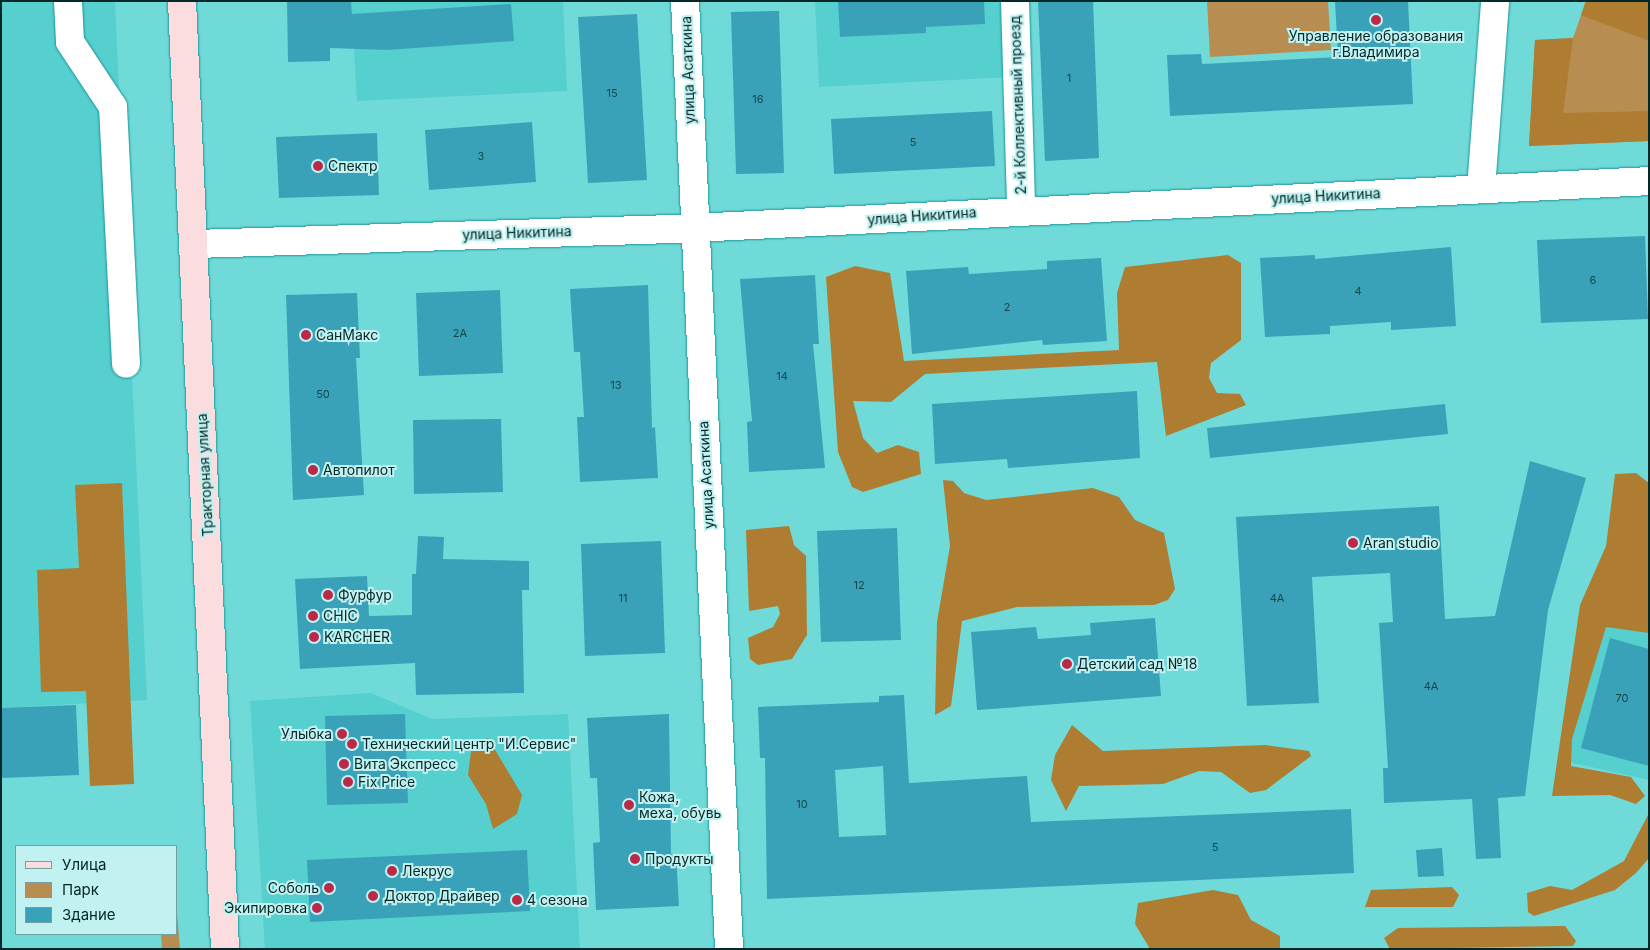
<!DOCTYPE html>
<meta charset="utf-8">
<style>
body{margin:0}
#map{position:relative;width:1650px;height:950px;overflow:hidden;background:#70dad9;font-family:Inter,sans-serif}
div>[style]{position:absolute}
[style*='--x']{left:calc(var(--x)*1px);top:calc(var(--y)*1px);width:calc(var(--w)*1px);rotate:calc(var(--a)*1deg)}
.built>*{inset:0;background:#56cfcf}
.green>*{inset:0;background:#b78d52}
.forest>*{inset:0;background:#ae7d31}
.building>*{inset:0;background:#3aa2b8}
.roads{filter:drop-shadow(0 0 1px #1b9595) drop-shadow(0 0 1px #1b9595)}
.minor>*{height:28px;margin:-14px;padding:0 14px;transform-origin:14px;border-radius:14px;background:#fff}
.major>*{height:28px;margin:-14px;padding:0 14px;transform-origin:14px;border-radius:14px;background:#fcdddf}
.dots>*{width:14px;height:14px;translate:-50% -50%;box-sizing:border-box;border:2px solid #c1f1f0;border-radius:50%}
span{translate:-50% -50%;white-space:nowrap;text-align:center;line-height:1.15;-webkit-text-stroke:4px #c1f1f0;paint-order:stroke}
.number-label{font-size:11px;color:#12464b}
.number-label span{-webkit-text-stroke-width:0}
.poi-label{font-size:14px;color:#042727}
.left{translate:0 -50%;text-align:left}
.right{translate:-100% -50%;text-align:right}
.street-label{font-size:14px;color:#042727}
.frame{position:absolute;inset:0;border:2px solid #042727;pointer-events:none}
.legend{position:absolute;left:15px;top:845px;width:162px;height:90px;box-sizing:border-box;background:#c1f1f0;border:1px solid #75a0a0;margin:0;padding:6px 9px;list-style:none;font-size:15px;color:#042727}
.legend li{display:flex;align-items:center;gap:10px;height:25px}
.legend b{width:25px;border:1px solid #75a0a0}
</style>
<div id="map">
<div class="built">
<div style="clip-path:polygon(1px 1px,115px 1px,147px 700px,1px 708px)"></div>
<div style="clip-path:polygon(351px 1px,563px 1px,567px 91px,357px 101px)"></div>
<div style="clip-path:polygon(815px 1px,1005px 1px,1009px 77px,819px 87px)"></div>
<div style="clip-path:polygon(1596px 616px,1649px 629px,1649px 780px,1560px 760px)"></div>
<div style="clip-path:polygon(371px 693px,432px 719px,568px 714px,580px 949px,265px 949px,250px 701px)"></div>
</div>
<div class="green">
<div style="clip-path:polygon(1207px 1px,1328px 1px,1331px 50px,1210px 57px)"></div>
<div style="clip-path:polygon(1586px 1px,1649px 1px,1649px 141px,1529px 146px,1535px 40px,1573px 38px)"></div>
<div style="clip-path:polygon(176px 901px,180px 949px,162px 949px,161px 934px,176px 934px)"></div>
</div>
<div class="forest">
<div style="clip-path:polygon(1586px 1px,1649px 1px,1649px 41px,1581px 15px)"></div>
<div style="clip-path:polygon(1573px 38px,1563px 113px,1649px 111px,1649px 141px,1529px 146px,1535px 40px)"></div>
<div style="clip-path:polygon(1228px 255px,1241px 263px,1241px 340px,1211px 363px,1209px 378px,1217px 393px,1240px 394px,1246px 405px,1166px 436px,1157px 362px,925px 374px,891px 402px,853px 401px,863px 438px,877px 453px,898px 445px,919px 452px,921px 474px,863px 492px,852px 487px,838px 452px,826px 277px,855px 266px,890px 273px,904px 361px,1119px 350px,1117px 293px,1125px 267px)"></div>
<div style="clip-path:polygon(1636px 473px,1649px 483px,1649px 633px,1606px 627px,1572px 739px,1571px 766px,1631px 777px,1645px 796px,1636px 804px,1610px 795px,1552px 796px,1580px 605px,1606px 546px,1615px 474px)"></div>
<div style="clip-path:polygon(943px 480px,953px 481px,964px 493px,986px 500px,1093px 488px,1119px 497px,1135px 520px,1164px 533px,1175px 589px,1168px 600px,1154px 605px,1017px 607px,962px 621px,951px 706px,935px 715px,937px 622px,950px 546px)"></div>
<div style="clip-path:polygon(122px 483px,134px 784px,90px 786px,86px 691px,41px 692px,37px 570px,79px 568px,75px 485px)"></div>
<div style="clip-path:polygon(789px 526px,794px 545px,806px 556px,807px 635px,792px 659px,758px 665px,750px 659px,748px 638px,773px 627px,780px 614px,778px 606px,749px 611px,746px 530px)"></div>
<div style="clip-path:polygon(1072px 725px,1103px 751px,1265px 745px,1309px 751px,1311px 756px,1266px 790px,1250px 793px,1221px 772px,1199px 771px,1163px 784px,1079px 786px,1066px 811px,1051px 780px,1055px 755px)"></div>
<div style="clip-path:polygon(488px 738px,522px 795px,517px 814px,493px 829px,486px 804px,468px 775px,472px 744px)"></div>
<div style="clip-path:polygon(1649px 813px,1649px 858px,1636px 873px,1615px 890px,1534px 916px,1528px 912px,1527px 893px,1550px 886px,1572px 890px,1624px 861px)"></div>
<div style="clip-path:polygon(1452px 887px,1459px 895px,1453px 907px,1365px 907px,1371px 890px)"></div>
<div style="clip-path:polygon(1213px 890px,1238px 895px,1251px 920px,1280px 936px,1280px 949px,1150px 949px,1135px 924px,1138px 903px)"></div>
<div style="clip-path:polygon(1565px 926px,1576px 941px,1573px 946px,1390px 949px,1384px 938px,1398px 928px)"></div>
</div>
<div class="building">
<div style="clip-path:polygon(287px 1px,351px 1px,352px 14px,511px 4px,514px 41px,387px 50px,330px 48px,330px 61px,288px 62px)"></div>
<div style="clip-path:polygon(838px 1px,984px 1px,985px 24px,926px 27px,926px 33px,840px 37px)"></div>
<div style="clip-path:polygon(1038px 1px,1093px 1px,1099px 158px,1045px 161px)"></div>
<div style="clip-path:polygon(1335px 1px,1408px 1px,1413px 104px,1170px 116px,1167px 55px,1201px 54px,1202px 64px,1338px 57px)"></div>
<div style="clip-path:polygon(779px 11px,784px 173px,736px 174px,731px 12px)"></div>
<div style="clip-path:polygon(637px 14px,647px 180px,588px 183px,578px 17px)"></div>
<div style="clip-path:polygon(992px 111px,995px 166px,834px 174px,831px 119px)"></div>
<div style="clip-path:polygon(532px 122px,536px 182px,429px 190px,425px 130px)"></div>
<div style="clip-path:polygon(377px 133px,379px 195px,279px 198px,276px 137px)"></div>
<div style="clip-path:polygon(1645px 236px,1648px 319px,1541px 323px,1537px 240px)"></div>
<div style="clip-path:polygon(1451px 247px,1456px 326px,1391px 330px,1391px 322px,1330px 326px,1330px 334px,1265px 337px,1260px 258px,1315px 255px,1315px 259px)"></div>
<div style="clip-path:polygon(1101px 258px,1107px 341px,1043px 345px,1042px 340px,912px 354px,906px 271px,968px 267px,969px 274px,1047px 269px,1047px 261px)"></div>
<div style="clip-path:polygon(815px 275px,819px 344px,813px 344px,825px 468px,749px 472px,747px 422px,752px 421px,740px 279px)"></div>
<div style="clip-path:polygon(648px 285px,652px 428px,655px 427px,658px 478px,580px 482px,577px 417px,584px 417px,580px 352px,574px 352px,570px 289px)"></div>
<div style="clip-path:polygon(500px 290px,503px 373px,419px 376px,416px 293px)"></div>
<div style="clip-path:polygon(357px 293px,360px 358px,356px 358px,364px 495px,293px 500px,286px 295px)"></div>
<div style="clip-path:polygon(1137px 391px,1140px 458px,1008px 468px,1007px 459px,935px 464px,932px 404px)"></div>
<div style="clip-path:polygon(1445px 404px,1448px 434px,1210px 458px,1207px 428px)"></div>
<div style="clip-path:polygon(501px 419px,503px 492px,414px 494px,413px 420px)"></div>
<div style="clip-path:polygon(1530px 461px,1586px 478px,1548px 610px,1525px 796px,1498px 798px,1501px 858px,1476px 859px,1472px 799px,1384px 803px,1383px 768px,1388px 768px,1379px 623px,1393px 622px,1390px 573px,1312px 577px,1319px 703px,1247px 706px,1236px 517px,1439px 506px,1445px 619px,1495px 616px)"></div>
<div style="clip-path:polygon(897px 528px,901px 640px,821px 642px,817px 531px)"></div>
<div style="clip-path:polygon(418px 536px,444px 537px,443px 559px,529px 561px,529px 590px,522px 590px,524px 693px,416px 695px,415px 663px,300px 669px,295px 579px,367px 576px,369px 616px,412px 615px,412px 574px,416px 574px)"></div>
<div style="clip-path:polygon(661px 541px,665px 653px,585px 656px,581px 544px)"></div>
<div style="clip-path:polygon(1155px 618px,1161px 696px,977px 710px,971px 632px,1036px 627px,1038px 639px,1091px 635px,1090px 623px)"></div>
<div style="clip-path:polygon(1610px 638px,1649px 649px,1649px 766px,1581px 748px)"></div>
<div style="clip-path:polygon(evenodd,904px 695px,909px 783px,1027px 776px,1031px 822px,1351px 809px,1354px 873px,767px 899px,765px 758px,760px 758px,758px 707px,879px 702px,879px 696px,904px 695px,883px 766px,886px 835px,839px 837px,835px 770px,883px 766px)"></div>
<div style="clip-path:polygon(76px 705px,79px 775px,1px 778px,1px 708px)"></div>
<div style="clip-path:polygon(405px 714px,408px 803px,327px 805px,325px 716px)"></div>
<div style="clip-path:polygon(669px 714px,671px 854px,676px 854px,679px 906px,596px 910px,593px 843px,600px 842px,597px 778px,590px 778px,587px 718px)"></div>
<div style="clip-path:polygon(1442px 848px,1444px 876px,1418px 877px,1416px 850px)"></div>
<div style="clip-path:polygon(527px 850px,530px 911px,310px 922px,307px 860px)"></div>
</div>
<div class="roads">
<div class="minor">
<div style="--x:68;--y:1;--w:41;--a:87.2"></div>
<div style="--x:70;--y:42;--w:78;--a:56.5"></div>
<div style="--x:113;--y:107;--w:257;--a:87.1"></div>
<div style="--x:685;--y:1;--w:949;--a:87.34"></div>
<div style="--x:1015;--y:1;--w:208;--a:88.3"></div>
<div style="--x:1481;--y:189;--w:189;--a:-85.7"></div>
<div style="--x:195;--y:244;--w:498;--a:-1.8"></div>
<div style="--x:693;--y:228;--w:957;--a:-2.81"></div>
</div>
<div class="major">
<div style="--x:182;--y:1;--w:949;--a:87.4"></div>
</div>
</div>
<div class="dots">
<div style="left:1376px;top:20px;background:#ba2948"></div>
<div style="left:318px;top:166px;background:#ba2948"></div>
<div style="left:306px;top:335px;background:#ba2948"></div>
<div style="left:313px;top:470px;background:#ba2948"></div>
<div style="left:1353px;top:543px;background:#ba2948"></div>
<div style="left:328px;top:595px;background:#ba2948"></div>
<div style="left:313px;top:616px;background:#ba2948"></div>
<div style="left:314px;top:637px;background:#ba2948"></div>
<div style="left:1067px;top:664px;background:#ba2948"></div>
<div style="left:342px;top:734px;background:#ba2948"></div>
<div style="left:352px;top:744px;background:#ba2948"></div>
<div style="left:344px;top:764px;background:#ba2948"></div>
<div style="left:348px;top:782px;background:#ba2948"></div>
<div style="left:629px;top:805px;background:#ba2948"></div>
<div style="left:635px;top:859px;background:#ba2948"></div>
<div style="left:392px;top:871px;background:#ba2948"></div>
<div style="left:329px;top:888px;background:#ba2948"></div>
<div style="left:373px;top:896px;background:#ba2948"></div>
<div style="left:517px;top:900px;background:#ba2948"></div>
<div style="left:317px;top:908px;background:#ba2948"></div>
</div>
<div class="number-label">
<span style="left:1069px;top:78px">1</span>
<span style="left:612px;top:93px">15</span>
<span style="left:758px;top:99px">16</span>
<span style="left:913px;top:142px">5</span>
<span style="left:481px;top:156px">3</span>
<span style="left:1593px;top:280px">6</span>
<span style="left:1358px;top:291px">4</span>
<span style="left:1007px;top:307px">2</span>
<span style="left:460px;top:333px">2А</span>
<span style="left:782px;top:376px">14</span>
<span style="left:616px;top:385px">13</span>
<span style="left:323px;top:394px">50</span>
<span style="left:859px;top:585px">12</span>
<span style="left:623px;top:598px">11</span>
<span style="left:1277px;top:598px">4А</span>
<span style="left:1431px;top:686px">4А</span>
<span style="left:1622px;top:698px">70</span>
<span style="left:802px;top:804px">10</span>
<span style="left:1215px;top:847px">5</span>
</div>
<div class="poi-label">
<span style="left:1376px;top:44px">Управление образования<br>г.Владимира</span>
<span class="left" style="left:328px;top:166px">Спектр</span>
<span class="left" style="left:316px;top:335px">СанМакс</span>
<span class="left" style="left:323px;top:470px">Автопилот</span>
<span class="left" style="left:1363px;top:543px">Aran studio</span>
<span class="left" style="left:338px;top:595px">Фурфур</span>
<span class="left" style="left:323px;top:616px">CHIC</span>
<span class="left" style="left:324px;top:637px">KARCHER</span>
<span class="left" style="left:1077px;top:664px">Детский сад №18</span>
<span class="right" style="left:332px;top:734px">Улыбка</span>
<span class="left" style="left:362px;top:744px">Технический центр "И.Сервис"</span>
<span class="left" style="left:354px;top:764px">Вита Экспресс</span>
<span class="left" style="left:358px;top:782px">Fix Price</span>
<span class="left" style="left:639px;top:805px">Кожа,<br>меха, обувь</span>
<span class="left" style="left:645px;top:859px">Продукты</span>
<span class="left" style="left:402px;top:871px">Лекрус</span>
<span class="right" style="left:319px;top:888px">Соболь</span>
<span class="left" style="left:384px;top:896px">Доктор Драйвер</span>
<span class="left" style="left:527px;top:900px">4 сезона</span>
<span class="right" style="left:307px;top:908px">Экипировка</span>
</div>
<div class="street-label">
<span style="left:688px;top:70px;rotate:-92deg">улица Асаткина</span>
<span style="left:1018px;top:105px;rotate:-92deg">2-й Коллективный проезд</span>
<span style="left:1326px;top:196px;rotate:-3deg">улица Никитина</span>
<span style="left:922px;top:216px;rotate:-4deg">улица Никитина</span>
<span style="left:517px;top:233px;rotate:-2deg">улица Никитина</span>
<span style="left:205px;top:475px;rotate:-93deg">Тракторная улица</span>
<span style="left:706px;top:475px;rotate:-93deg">улица Асаткина</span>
</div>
<div class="frame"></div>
<ul class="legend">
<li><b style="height:6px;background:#fcdddf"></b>Улица</li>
<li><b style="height:14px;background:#b78d52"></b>Парк</li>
<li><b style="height:14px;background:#3aa2b8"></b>Здание</li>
</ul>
</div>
